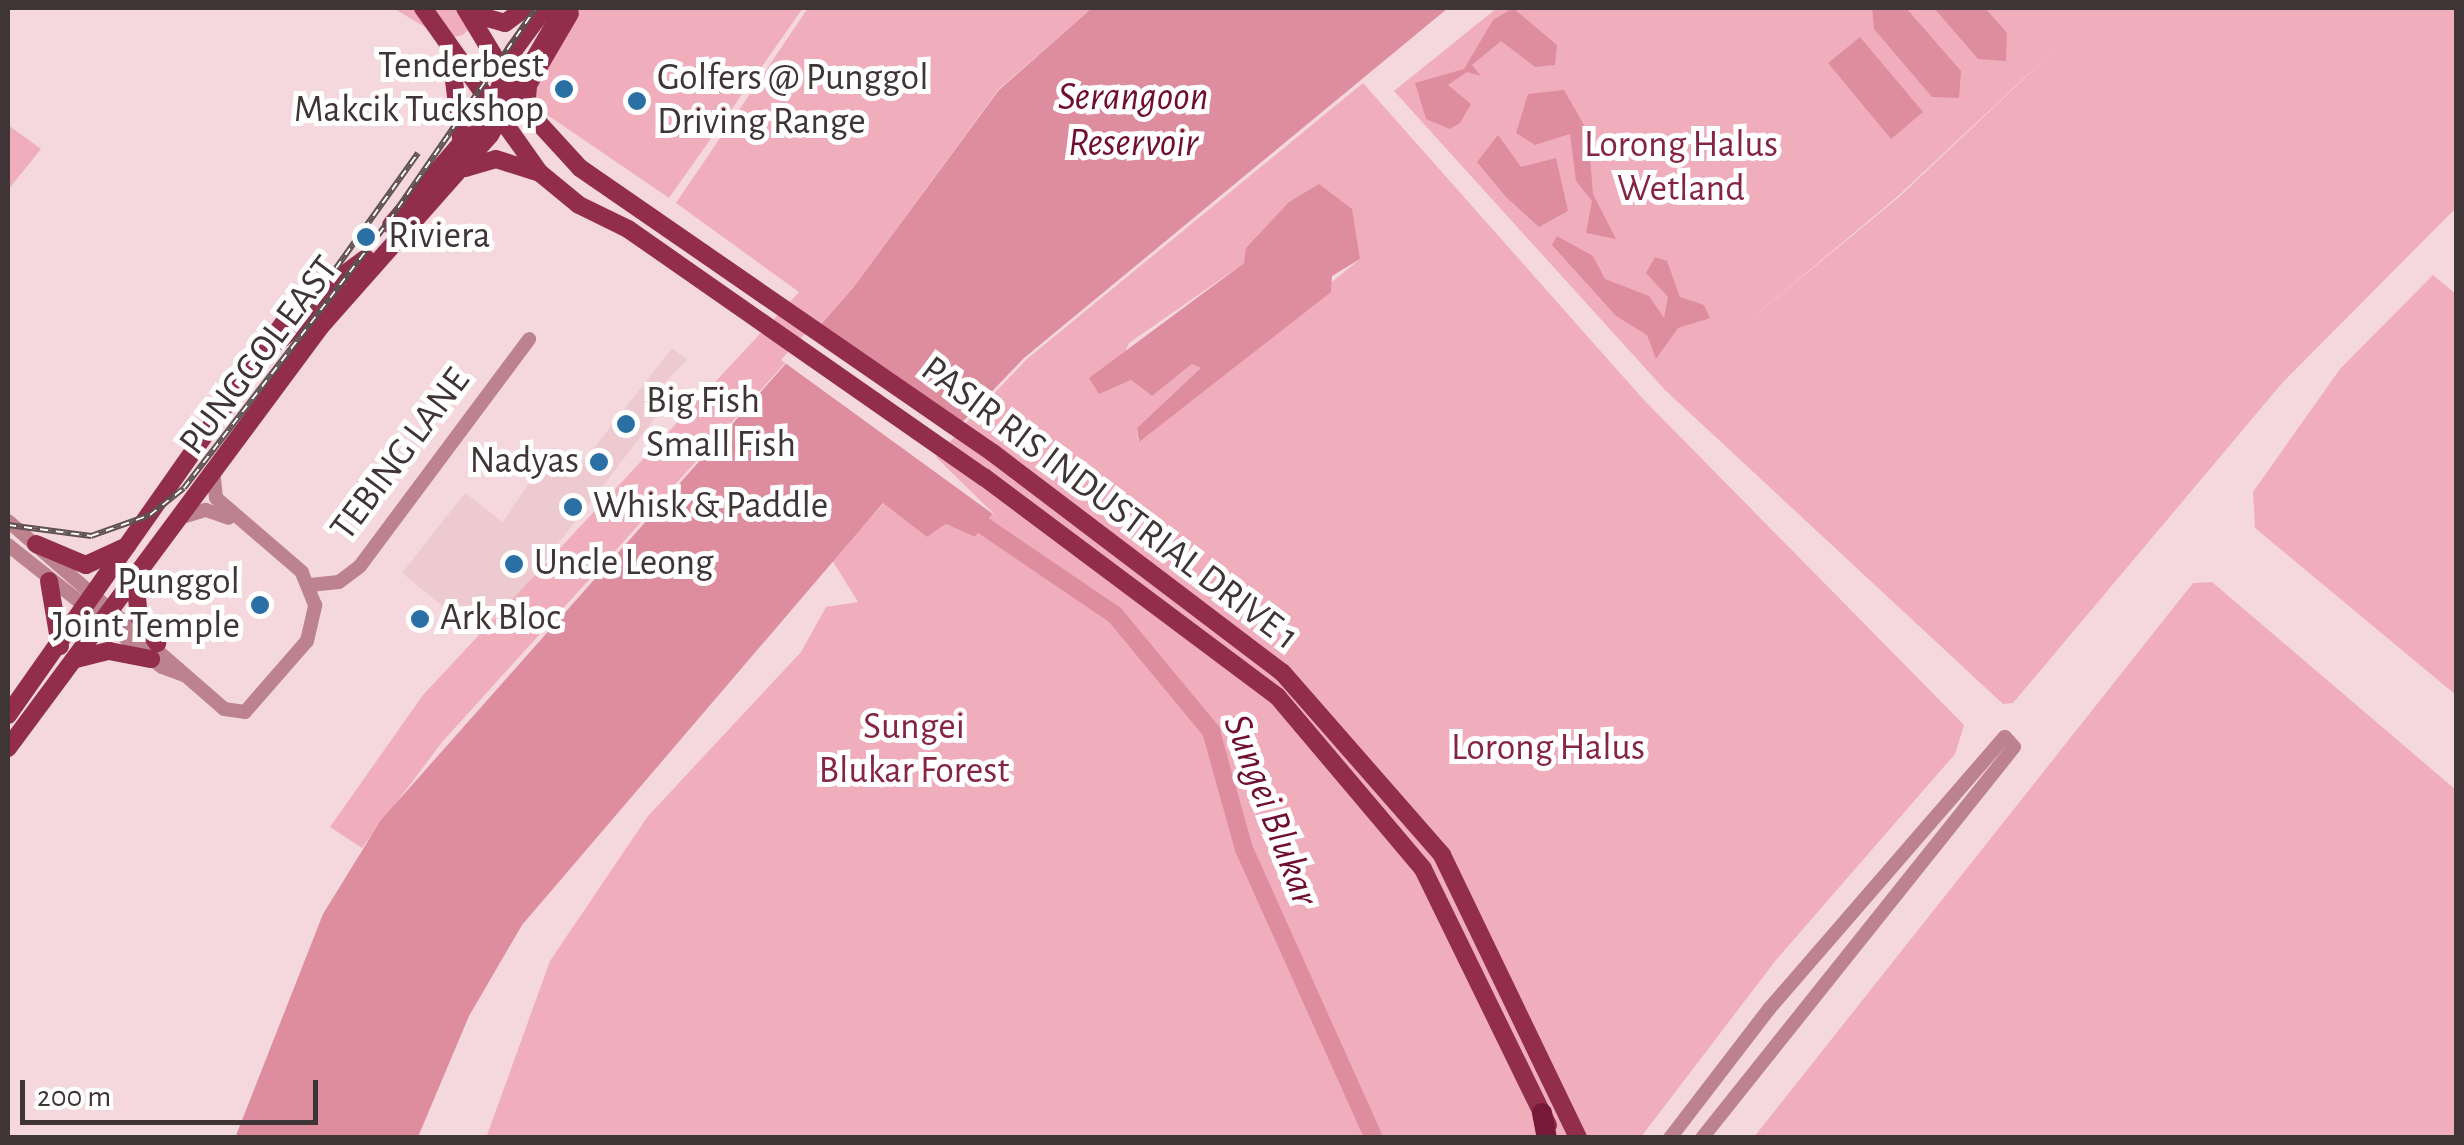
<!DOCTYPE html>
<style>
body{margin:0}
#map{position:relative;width:2464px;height:1145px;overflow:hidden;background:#f4d8dd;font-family:"Alegreya Sans",sans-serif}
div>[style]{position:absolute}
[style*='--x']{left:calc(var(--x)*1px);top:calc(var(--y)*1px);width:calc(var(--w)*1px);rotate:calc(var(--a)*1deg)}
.built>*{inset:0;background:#eccad0}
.green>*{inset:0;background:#f0aebc}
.water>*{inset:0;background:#de8d9f}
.pier>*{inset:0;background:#f4d8dd}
.river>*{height:18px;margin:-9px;padding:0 9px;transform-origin:9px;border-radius:9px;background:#de8d9f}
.minor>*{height:14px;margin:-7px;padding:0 7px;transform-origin:7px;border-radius:7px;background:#bc838e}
.major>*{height:18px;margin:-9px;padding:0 9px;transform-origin:9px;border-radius:9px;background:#922d4c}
.highway>*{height:20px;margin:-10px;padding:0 10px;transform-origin:10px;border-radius:10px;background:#761838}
.rail>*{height:6px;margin-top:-3px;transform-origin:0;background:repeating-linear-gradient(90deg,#fff 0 8px,#5e5053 0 16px);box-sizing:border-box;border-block:2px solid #5e5053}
.dots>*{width:28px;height:28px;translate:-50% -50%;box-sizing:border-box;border:5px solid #fff;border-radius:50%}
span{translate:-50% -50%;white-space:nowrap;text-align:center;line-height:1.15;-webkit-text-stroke:10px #fff;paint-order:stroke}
.poi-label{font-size:38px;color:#3f3436}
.right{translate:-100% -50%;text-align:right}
.left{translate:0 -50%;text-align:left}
.park-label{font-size:38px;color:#852543}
.street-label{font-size:38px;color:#3f3436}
.water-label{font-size:40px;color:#6f0d32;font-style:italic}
.frame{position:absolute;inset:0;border:10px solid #3f3436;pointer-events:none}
.scale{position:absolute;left:20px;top:1080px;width:298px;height:45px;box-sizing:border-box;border:5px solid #3f3436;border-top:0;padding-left:12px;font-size:30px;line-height:35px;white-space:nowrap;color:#3f3436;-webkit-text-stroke:8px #fff;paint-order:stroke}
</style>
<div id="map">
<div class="built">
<div style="clip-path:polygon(672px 348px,687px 360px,664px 383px,675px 392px,484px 640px,402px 573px,465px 493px,503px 522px,553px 447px,580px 466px)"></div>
</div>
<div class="green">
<div style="clip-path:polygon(393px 8px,488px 8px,463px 35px,445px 39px)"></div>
<div style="clip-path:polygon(579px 8px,803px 8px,669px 198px,543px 112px,532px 90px,534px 71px)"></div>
<div style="clip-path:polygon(808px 8px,1092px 8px,999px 89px,853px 288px,443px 741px,362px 848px,330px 827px,423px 695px,799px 292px,676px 203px)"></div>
<div style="clip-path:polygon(evenodd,1497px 8px,2456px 8px,2456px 208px,2283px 382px,2013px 703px,2003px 704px,1665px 390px,1394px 91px,1497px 8px,2068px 37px,1899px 197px,1739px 329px,1897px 197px,2068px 37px)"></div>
<div style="clip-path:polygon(evenodd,1363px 83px,1643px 399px,1964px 725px,1955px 754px,1776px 960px,1641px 1137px,486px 1138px,550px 961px,648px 816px,801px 652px,826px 607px,858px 602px,832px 560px,884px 503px,927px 537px,946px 524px,975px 537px,993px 513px,933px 457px,1027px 359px,1363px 83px,1289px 202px,1360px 259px,1138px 441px,1137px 428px,1202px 368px,1192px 364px,1152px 396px,1131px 380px,1109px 387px,1129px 343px,1244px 263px,1289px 202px)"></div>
<div style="clip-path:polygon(8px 125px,41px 149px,8px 190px)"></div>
<div style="clip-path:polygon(2433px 275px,2456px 294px,2456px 695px,2255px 528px,2253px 492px,2340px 369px)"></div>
<div style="clip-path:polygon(2212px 582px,2456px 790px,2456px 1137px,1754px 1137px,2193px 583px)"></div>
</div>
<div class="water">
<div style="clip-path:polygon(1092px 8px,1448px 8px,1024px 358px,929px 457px,993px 513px,975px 537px,946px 524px,927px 537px,883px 503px,522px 925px,469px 1016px,418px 1137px,235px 1138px,323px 914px,381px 820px,853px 288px,999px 90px)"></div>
<div style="clip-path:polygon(1513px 8px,1557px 45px,1555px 65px,1535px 67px,1501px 41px,1472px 65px,1481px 76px,1467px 72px,1448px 85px,1471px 104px,1460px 123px,1450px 129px,1426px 119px,1415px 83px,1464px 69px,1493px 20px)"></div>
<div style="clip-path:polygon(1872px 8px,1906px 8px,1961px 71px,1959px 98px,1932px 97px,1874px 29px)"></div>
<div style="clip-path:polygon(1934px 8px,1985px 8px,2007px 33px,2006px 61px,1978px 59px)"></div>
<div style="clip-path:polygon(1860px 37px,1923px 112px,1891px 139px,1828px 63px)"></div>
<div style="clip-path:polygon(1564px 90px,1588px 132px,1593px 194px,1616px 239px,1586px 233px,1592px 201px,1576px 181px,1570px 134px,1535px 145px,1516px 133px,1528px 94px)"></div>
<div style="clip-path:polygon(1498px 135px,1521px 167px,1556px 158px,1568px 211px,1539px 227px,1506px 197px,1477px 162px)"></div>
<div style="clip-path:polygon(1319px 184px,1352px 209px,1360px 259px,1332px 276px,1331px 292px,1139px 442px,1137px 428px,1201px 368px,1192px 364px,1152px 396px,1131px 380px,1099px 394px,1089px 378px,1244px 263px,1246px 248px,1289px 202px)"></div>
<div style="clip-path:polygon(1557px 236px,1593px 256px,1605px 279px,1649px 296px,1664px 318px,1668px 297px,1646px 273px,1655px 257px,1667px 261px,1680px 297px,1704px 305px,1710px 318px,1678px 328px,1656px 359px,1647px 335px,1616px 316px,1552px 245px)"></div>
</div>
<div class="pier">
<div style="clip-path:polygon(814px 324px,963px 428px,936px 457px,997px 517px,781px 360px)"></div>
</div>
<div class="river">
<div style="--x:984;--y:526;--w:158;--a:34.2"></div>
<div style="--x:1115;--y:615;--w:151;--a:50.4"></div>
<div style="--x:1211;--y:731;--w:123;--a:74.4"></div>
<div style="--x:1244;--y:849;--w:317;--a:65.8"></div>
</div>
<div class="minor">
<div style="--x:179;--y:518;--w:28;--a:-17"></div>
<div style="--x:206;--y:510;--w:24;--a:19"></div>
<div style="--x:8;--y:521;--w:286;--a:41"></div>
<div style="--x:224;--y:709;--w:21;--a:8"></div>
<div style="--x:245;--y:712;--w:94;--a:-48.9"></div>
<div style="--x:307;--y:641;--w:37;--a:-77"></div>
<div style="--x:315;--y:605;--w:35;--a:-112"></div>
<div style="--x:302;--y:572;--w:113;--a:-139.3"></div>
<div style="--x:216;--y:498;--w:27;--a:-96"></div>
<div style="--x:8;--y:545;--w:196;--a:38.4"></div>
<div style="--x:162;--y:667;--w:23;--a:20"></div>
<div style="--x:310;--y:585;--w:29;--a:-6"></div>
<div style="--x:339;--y:582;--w:26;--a:-37"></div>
<div style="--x:360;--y:566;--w:283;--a:-53.3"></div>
<div style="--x:1670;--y:1138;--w:163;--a:-52.5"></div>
<div style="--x:1769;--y:1009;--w:360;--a:-49.1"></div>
<div style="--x:2005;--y:737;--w:13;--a:48"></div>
<div style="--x:2014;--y:747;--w:500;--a:128.59"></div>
</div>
<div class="major">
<div style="--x:423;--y:8;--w:202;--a:54.7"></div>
<div style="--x:540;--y:173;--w:50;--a:39.4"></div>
<div style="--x:579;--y:205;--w:55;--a:26.1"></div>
<div style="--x:628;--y:229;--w:434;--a:34.9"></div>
<div style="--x:984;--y:477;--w:366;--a:36.8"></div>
<div style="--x:1277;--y:696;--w:226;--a:49.8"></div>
<div style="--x:1423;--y:869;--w:285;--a:64"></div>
<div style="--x:465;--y:8;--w:118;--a:58.9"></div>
<div style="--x:526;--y:109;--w:80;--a:47.5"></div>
<div style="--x:580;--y:168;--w:502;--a:34.61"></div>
<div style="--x:993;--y:453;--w:363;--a:37.2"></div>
<div style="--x:1282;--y:672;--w:243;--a:48.8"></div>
<div style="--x:1442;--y:855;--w:314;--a:64.3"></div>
<div style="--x:470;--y:13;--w:36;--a:16"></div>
<div style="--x:505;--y:23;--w:25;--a:-37"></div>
<div style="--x:450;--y:48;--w:99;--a:83"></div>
<div style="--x:526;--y:109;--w:24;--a:-85"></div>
<div style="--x:528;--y:85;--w:83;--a:-59.7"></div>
<div style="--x:465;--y:168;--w:32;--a:-16"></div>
<div style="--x:496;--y:159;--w:46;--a:17.7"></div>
<div style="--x:391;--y:225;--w:155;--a:-49.4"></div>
<div style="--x:492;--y:107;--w:61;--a:-68.9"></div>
<div style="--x:514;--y:50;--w:52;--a:-53.6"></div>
<div style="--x:279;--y:341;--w:78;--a:-39.8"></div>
<div style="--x:36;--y:544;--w:54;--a:22.8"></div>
<div style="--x:86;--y:565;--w:45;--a:-24.9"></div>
<div style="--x:135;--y:579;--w:38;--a:84"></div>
<div style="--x:139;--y:617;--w:32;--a:55"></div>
<div style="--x:49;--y:581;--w:66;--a:80.4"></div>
<div style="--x:76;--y:659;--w:34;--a:-14"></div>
<div style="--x:109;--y:651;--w:43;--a:10.8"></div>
<div style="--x:8;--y:715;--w:487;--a:-54.9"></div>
<div style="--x:288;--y:316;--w:97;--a:-36.6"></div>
<div style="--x:8;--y:748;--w:525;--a:-53.44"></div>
<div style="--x:321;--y:326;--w:255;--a:-48.5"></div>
<div style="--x:490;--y:135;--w:147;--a:-59.8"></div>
</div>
<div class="highway">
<div style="--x:1542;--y:1113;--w:25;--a:79"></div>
</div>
<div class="rail">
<div style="--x:299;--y:320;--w:205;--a:-54.5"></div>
<div style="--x:8;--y:525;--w:84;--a:7.5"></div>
<div style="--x:91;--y:536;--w:63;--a:-19.6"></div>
<div style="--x:150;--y:515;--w:43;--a:-38.5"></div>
<div style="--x:184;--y:488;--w:337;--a:-52.5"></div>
<div style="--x:389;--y:221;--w:259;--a:-55.4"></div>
</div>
<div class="dots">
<div style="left:564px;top:89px;background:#2a70a5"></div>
<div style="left:637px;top:101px;background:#2a70a5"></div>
<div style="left:366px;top:237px;background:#2a70a5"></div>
<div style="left:626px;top:424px;background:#2a70a5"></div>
<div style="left:599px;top:462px;background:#2a70a5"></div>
<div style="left:573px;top:507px;background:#2a70a5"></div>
<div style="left:514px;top:564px;background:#2a70a5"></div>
<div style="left:260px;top:605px;background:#2a70a5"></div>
<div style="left:420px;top:619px;background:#2a70a5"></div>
</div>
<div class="poi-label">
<span class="right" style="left:544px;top:89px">Tenderbest<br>Makcik Tuckshop</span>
<span class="left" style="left:657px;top:101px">Golfers @ Punggol<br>Driving Range</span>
<span class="left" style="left:388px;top:237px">Riviera</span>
<span class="left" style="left:646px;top:424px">Big Fish<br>Small Fish</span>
<span class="right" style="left:579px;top:462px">Nadyas</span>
<span class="left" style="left:593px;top:507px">Whisk &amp; Paddle</span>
<span class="left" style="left:534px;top:564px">Uncle Leong</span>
<span class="right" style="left:240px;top:605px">Punggol<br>Joint Temple</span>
<span class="left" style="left:440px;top:619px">Ark Bloc</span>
</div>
<div class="park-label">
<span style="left:1681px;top:168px">Lorong Halus<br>Wetland</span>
<span style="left:914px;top:750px">Sungei<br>Blukar Forest</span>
<span style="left:1548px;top:749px">Lorong Halus</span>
</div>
<div class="street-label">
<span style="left:260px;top:356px;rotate:-53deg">PUNGGOL EAST</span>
<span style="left:401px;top:455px;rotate:-53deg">TEBING LANE</span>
<span style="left:1109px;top:504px;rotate:37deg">PASIR RIS INDUSTRIAL DRIVE 1</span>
</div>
<div class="water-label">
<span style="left:1133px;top:120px">Serangoon<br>Reservoir</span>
<span style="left:1271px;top:810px;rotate:69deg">Sungei Blukar</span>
</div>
<div class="frame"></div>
<div class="scale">200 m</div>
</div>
